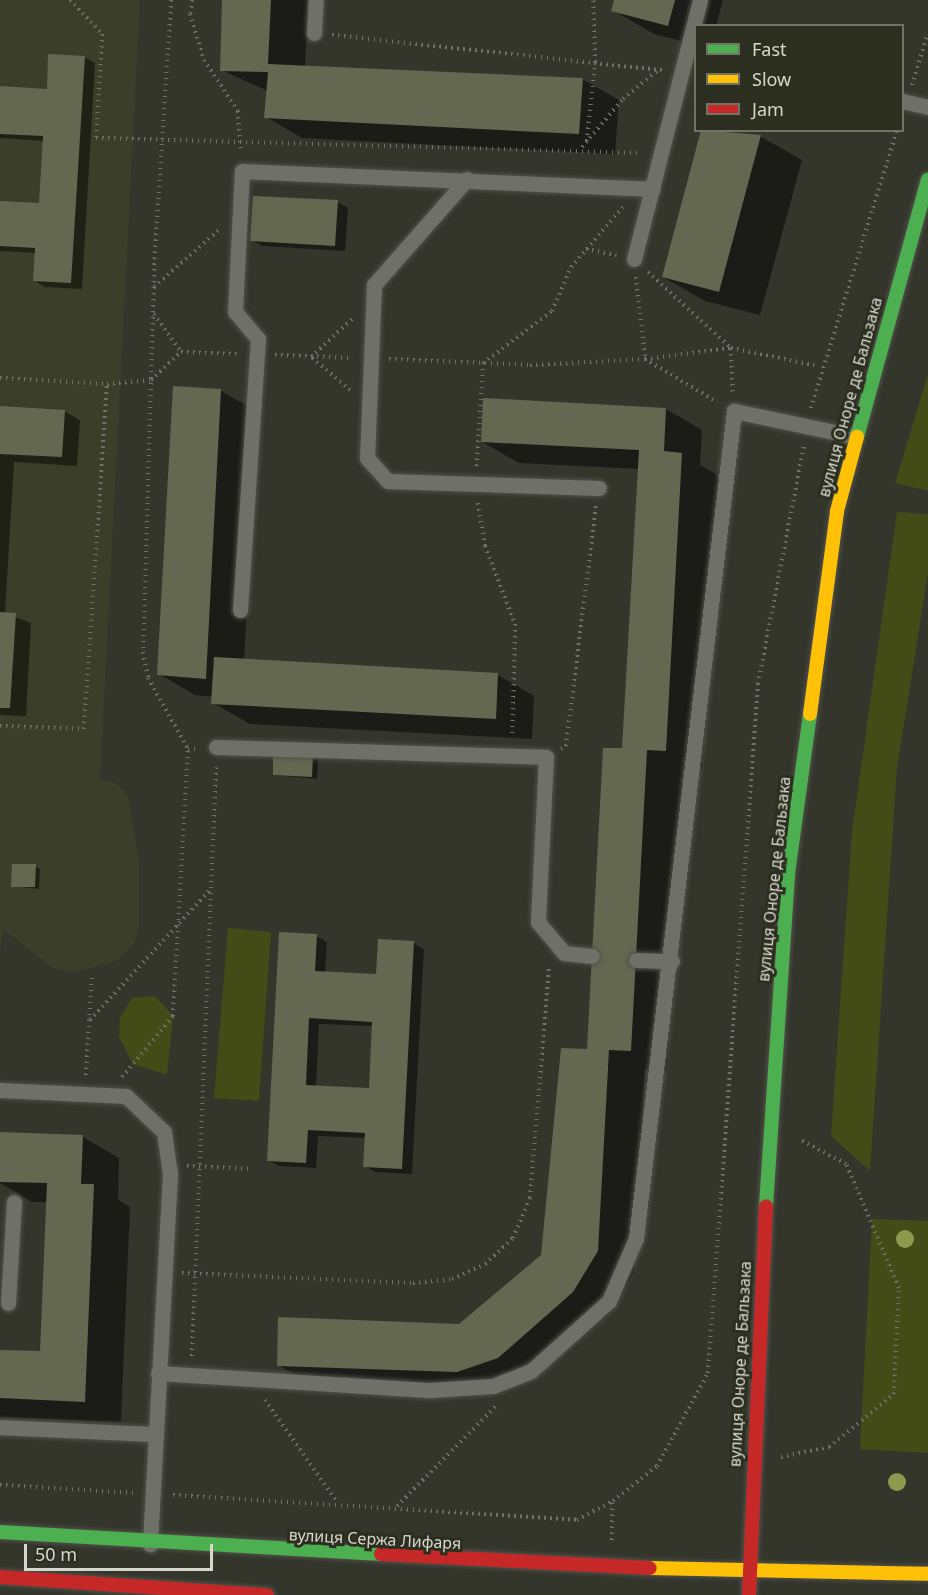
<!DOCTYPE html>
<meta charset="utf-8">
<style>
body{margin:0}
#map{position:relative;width:928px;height:1595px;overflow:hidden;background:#34362c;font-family:"Noto Sans",sans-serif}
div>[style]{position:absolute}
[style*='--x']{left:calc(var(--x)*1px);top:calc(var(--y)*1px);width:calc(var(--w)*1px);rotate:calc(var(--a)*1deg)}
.built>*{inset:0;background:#3b3f29}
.green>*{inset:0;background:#434b17}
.shadow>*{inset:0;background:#0007}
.building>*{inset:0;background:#646850}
.path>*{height:4px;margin-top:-2px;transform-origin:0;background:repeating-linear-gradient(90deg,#70716a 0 1.5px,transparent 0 6px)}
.roads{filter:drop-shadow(0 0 2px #50514a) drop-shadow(0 0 2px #50514a)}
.lane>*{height:15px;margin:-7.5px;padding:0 7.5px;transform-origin:7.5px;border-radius:7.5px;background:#6f7168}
.fast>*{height:14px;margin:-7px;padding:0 7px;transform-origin:7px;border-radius:7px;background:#4caf50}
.slow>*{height:14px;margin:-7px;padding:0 7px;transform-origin:7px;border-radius:7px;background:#ffc107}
.jam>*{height:14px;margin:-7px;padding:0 7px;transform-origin:7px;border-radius:7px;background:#c62828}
.trees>*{width:18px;height:18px;margin:-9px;border-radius:50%;background:#8d994d}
span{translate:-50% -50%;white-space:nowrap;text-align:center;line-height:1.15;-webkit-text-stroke:6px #2c2f1f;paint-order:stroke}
.street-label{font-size:16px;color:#d6d8ce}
.legend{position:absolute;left:694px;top:24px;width:210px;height:108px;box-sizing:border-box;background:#2c2f1f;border:2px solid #707365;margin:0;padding:8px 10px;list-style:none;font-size:18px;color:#d6d8ce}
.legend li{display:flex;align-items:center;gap:12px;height:30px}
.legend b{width:30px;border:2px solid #707365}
.scale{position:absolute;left:24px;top:1544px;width:189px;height:27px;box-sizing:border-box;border:3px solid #d6d8ce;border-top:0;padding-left:8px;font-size:18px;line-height:21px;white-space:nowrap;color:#d6d8ce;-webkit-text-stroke:4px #2c2f1f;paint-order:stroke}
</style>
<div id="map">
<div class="built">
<div style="clip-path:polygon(0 0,140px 0,100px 780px,116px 783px,128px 797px,139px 863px,139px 928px,133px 945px,118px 960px,72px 973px,53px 968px,3px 929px,0 954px)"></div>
</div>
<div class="green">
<div style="clip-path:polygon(928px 374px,928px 491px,895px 483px)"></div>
<div style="clip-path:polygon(897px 512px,928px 514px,928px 574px,897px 767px,870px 1171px,831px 1136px,852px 831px)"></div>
<div style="clip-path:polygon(228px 928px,271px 932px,259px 1101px,214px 1098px)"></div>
<div style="clip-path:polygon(155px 996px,173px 1016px,167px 1075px,133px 1064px,119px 1037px,120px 1018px,132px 998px)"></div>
<div style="clip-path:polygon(872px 1219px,928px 1221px,928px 1453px,860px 1449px)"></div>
</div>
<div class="shadow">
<div style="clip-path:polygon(224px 0,308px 0,305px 67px,582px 79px,619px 100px,615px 154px,302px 138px,266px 117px,268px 91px,221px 70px)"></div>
<div style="clip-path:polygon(615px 0,723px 0,716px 26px,696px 26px,696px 45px,654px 34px,613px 10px)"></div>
<div style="clip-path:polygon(84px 57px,95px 63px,82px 289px,45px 287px,35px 281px,36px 253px,0 251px,0 202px,40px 204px,44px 141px,0 138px,0 88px,48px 90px)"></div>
<div style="clip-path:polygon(703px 130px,760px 136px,802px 160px,760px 315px,705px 301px,663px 277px)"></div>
<div style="clip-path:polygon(337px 202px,348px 208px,345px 251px,262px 246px,252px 240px)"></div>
<div style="clip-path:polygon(175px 387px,221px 391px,258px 412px,244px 661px,498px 675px,534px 696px,532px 739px,250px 724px,213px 703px,213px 697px,195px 695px,159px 674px)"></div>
<div style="clip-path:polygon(0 408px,64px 411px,80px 420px,77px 466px,14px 462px,5px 613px,31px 623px,26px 716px,0 715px)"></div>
<div style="clip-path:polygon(666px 409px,702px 430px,700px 465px,718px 475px,702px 771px,683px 770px,667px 1071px,645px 1070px,634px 1273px,610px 1313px,534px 1378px,494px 1393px,315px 1386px,278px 1365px,459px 1326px,543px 1256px,588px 1050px,624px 750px,639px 469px,519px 463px,482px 442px)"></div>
<div style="clip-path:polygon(313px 758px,318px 760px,317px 779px,274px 775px)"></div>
<div style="clip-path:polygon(35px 866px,40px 869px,39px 889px,13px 886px)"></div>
<div style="clip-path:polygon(evenodd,316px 936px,327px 942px,325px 973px,377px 976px,413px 943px,424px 949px,412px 1174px,375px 1172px,365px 1166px,366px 1138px,318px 1136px,316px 1168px,279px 1166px,268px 1160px,316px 936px,319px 1024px,374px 1026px,370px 1090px,316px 1087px,319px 1024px)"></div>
<div style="clip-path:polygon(0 1134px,83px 1137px,119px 1158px,118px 1200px,130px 1207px,121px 1422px,0 1417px,0 1351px,41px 1353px,47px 1202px,32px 1202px,0 1183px)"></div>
</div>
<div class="building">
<div style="clip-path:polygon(222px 0,271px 0,268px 64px,583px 78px,579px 134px,264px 118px,268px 72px,220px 71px)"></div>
<div style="clip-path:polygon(614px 0,675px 0,668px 26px,611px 11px)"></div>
<div style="clip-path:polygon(48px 54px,85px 56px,71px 283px,33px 281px,35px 248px,0 246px,0 201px,39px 203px,43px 136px,0 134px,0 86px,47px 89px)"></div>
<div style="clip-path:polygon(701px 130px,761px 135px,719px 292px,662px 277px)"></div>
<div style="clip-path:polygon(253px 196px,338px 200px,335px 246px,250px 241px)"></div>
<div style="clip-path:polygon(173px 386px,221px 389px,206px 679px,157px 675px)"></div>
<div style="clip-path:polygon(483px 398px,666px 408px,664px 451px,682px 453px,666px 751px,647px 750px,631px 1051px,609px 1050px,598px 1251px,573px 1292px,498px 1358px,457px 1372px,277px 1366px,278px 1317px,459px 1324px,541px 1255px,561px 1048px,587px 1049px,603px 748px,622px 748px,639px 450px,481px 442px)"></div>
<div style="clip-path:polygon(0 406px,65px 410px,62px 457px,0 454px)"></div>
<div style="clip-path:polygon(0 612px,16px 613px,10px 708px,0 708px)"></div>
<div style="clip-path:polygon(214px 657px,498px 673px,496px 719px,211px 704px)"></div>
<div style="clip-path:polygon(273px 754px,313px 756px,312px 777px,273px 775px)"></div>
<div style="clip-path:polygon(12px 864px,36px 864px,35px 887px,11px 887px)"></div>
<div style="clip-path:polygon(evenodd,279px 932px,317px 934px,315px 971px,376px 974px,378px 939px,414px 941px,402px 1169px,363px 1167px,365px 1133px,308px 1130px,306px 1163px,267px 1161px,279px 932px,309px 1018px,372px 1022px,369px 1088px,306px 1085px,309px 1018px)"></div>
<div style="clip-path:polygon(0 1132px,83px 1135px,81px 1184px,94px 1184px,85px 1402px,0 1398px,0 1350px,40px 1351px,47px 1183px,0 1182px)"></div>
</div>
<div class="path">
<div style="--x:70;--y:0;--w:47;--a:46.7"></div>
<div style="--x:102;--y:34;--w:104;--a:93.3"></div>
<div style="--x:96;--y:138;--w:546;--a:1.57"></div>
<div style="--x:171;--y:0;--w:270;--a:93.6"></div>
<div style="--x:154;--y:269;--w:383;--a:91.6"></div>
<div style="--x:143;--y:652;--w:26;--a:79"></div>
<div style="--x:148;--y:678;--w:81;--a:60.6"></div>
<div style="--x:188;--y:749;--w:10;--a:0"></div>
<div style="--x:192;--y:0;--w:14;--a:98"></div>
<div style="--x:190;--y:14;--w:48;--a:73.1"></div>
<div style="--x:204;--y:60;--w:61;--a:56.3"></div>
<div style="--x:238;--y:111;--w:41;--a:85.8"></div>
<div style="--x:332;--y:35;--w:332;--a:6.1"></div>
<div style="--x:912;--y:85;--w:54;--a:-72.9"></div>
<div style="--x:587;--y:141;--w:79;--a:-84.2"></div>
<div style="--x:595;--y:62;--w:62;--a:-91.8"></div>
<div style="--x:582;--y:147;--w:63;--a:-49.5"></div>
<div style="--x:623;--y:99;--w:47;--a:-39.8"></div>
<div style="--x:586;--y:249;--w:31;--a:11"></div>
<div style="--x:648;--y:272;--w:113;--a:42.5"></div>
<div style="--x:731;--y:348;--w:44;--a:87.4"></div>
<div style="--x:636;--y:277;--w:82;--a:83.7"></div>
<div style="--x:645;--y:359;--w:84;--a:30.8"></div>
<div style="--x:154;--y:287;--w:89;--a:-41.4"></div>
<div style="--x:154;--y:314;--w:47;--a:54.6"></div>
<div style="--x:275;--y:355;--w:76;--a:2.3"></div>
<div style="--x:389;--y:359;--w:141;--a:2.4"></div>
<div style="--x:530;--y:365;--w:115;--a:-3"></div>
<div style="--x:645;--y:359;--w:87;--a:-7.3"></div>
<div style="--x:731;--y:348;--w:85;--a:11.6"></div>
<div style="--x:0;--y:378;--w:107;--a:3.2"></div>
<div style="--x:107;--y:384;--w:44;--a:-5.2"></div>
<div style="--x:151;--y:380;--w:41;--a:-43"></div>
<div style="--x:181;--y:352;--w:56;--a:2"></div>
<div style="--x:350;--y:390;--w:51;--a:-139.8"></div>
<div style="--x:311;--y:357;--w:56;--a:-42.8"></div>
<div style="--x:811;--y:408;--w:291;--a:-72.8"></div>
<div style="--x:477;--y:466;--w:103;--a:-86.7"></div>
<div style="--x:483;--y:363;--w:86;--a:-37"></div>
<div style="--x:552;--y:311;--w:48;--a:-66.6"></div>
<div style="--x:571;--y:267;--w:79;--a:-49.1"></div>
<div style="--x:478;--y:503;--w:44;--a:80.8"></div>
<div style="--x:485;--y:546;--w:84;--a:69"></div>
<div style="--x:515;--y:624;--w:114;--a:91.5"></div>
<div style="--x:0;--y:726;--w:84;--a:2"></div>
<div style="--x:84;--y:729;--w:346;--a:-86.2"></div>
<div style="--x:561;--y:749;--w:6;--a:-31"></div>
<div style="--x:566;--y:746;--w:242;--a:-82.9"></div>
<div style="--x:90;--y:1020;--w:177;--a:-47.3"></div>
<div style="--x:86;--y:1075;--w:101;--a:-86.6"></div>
<div style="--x:122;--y:1077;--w:80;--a:-50.1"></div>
<div style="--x:173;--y:1016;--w:267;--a:-86.8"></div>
<div style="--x:187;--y:1166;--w:65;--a:2.6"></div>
<div style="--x:182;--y:1273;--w:231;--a:2.5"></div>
<div style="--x:413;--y:1283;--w:39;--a:-6"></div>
<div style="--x:452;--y:1279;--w:36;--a:-24"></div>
<div style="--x:485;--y:1264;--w:38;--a:-43"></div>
<div style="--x:513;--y:1238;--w:43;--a:-67"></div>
<div style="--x:530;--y:1198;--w:232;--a:-85.3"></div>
<div style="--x:192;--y:1356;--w:589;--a:-87.67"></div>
<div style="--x:265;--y:1400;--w:125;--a:54.8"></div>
<div style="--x:781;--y:1457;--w:49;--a:-11.8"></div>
<div style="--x:829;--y:1447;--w:84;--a:-39.2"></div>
<div style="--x:894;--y:1394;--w:106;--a:-87.3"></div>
<div style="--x:899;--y:1288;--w:135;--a:-113.1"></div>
<div style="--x:846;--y:1164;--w:51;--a:-151.9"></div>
<div style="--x:0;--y:1485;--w:135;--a:3.4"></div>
<div style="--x:173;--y:1495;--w:405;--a:3.5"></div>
<div style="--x:577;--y:1520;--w:41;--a:-27.8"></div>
<div style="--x:397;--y:1506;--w:141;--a:-45.3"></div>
<div style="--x:612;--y:1540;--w:39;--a:-89"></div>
<div style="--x:613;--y:1501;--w:56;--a:-38.5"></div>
<div style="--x:657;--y:1466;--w:106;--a:-61.3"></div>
<div style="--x:708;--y:1373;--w:691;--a:-85.85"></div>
<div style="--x:758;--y:684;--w:243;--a:-79.1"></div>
</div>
<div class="roads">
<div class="lane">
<div style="--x:314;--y:33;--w:33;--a:-87"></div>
<div style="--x:902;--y:101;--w:27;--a:13"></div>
<div style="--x:467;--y:179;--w:141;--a:131.3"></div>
<div style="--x:374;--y:285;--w:173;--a:92.3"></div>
<div style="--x:367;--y:458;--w:31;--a:48"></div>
<div style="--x:388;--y:481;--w:211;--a:1.9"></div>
<div style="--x:634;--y:259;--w:267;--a:-75.7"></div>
<div style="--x:240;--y:610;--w:272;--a:-86.2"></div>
<div style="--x:258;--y:339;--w:35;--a:-130"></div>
<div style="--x:235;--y:312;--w:141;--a:-87.2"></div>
<div style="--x:242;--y:171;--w:411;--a:2.5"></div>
<div style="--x:216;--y:747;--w:330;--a:1.7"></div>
<div style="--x:546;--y:757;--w:165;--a:92.8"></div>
<div style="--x:538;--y:922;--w:40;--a:50"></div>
<div style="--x:564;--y:953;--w:28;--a:6"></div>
<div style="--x:636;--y:960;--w:36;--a:2"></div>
<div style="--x:0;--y:1090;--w:126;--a:2.7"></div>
<div style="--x:126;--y:1096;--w:52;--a:43.5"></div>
<div style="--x:164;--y:1132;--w:42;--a:81.9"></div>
<div style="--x:170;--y:1174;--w:371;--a:93.1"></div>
<div style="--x:8;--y:1303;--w:101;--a:-86.6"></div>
<div style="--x:158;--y:1373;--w:274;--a:3.6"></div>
<div style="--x:431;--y:1390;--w:62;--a:-3.7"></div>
<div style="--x:493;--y:1386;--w:41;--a:-21.5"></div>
<div style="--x:531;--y:1371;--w:105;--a:-41.9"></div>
<div style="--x:609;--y:1301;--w:69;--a:-66.8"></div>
<div style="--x:636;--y:1238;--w:833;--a:-83.24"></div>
<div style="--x:734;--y:411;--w:122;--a:11.9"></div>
<div style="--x:0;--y:1427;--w:156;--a:2.6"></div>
</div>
<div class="fast">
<div style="--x:857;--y:437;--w:267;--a:-74.6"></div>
<div style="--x:766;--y:1206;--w:334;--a:-86.2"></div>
<div style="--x:788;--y:873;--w:161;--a:-82.1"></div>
<div style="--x:0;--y:1532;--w:382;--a:3.3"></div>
</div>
<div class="slow">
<div style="--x:810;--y:714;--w:205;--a:-82.4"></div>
<div style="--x:837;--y:511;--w:77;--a:-74.9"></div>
<div style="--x:650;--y:1568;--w:278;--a:1.2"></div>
</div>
<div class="jam">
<div style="--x:381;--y:1554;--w:269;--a:3"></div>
<div style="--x:0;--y:1577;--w:268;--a:3.9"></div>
<div style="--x:749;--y:1595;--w:389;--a:-87.5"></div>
</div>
</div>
<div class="trees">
<div style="left:905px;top:1239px"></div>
<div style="left:897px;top:1482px"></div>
</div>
<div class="street-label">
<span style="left:850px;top:397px;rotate:-75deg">вулиця Оноре де Бальзака</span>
<span style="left:774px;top:879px;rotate:-84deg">вулиця Оноре де Бальзака</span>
<span style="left:740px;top:1364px;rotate:-87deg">вулиця Оноре де Бальзака</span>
<span style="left:375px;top:1539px;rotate:3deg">вулиця Сержа Лифаря</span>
</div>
<ul class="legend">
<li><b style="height:8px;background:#4caf50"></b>Fast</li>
<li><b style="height:8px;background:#ffc107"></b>Slow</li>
<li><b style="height:8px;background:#c62828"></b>Jam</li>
</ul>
<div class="scale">50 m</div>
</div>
